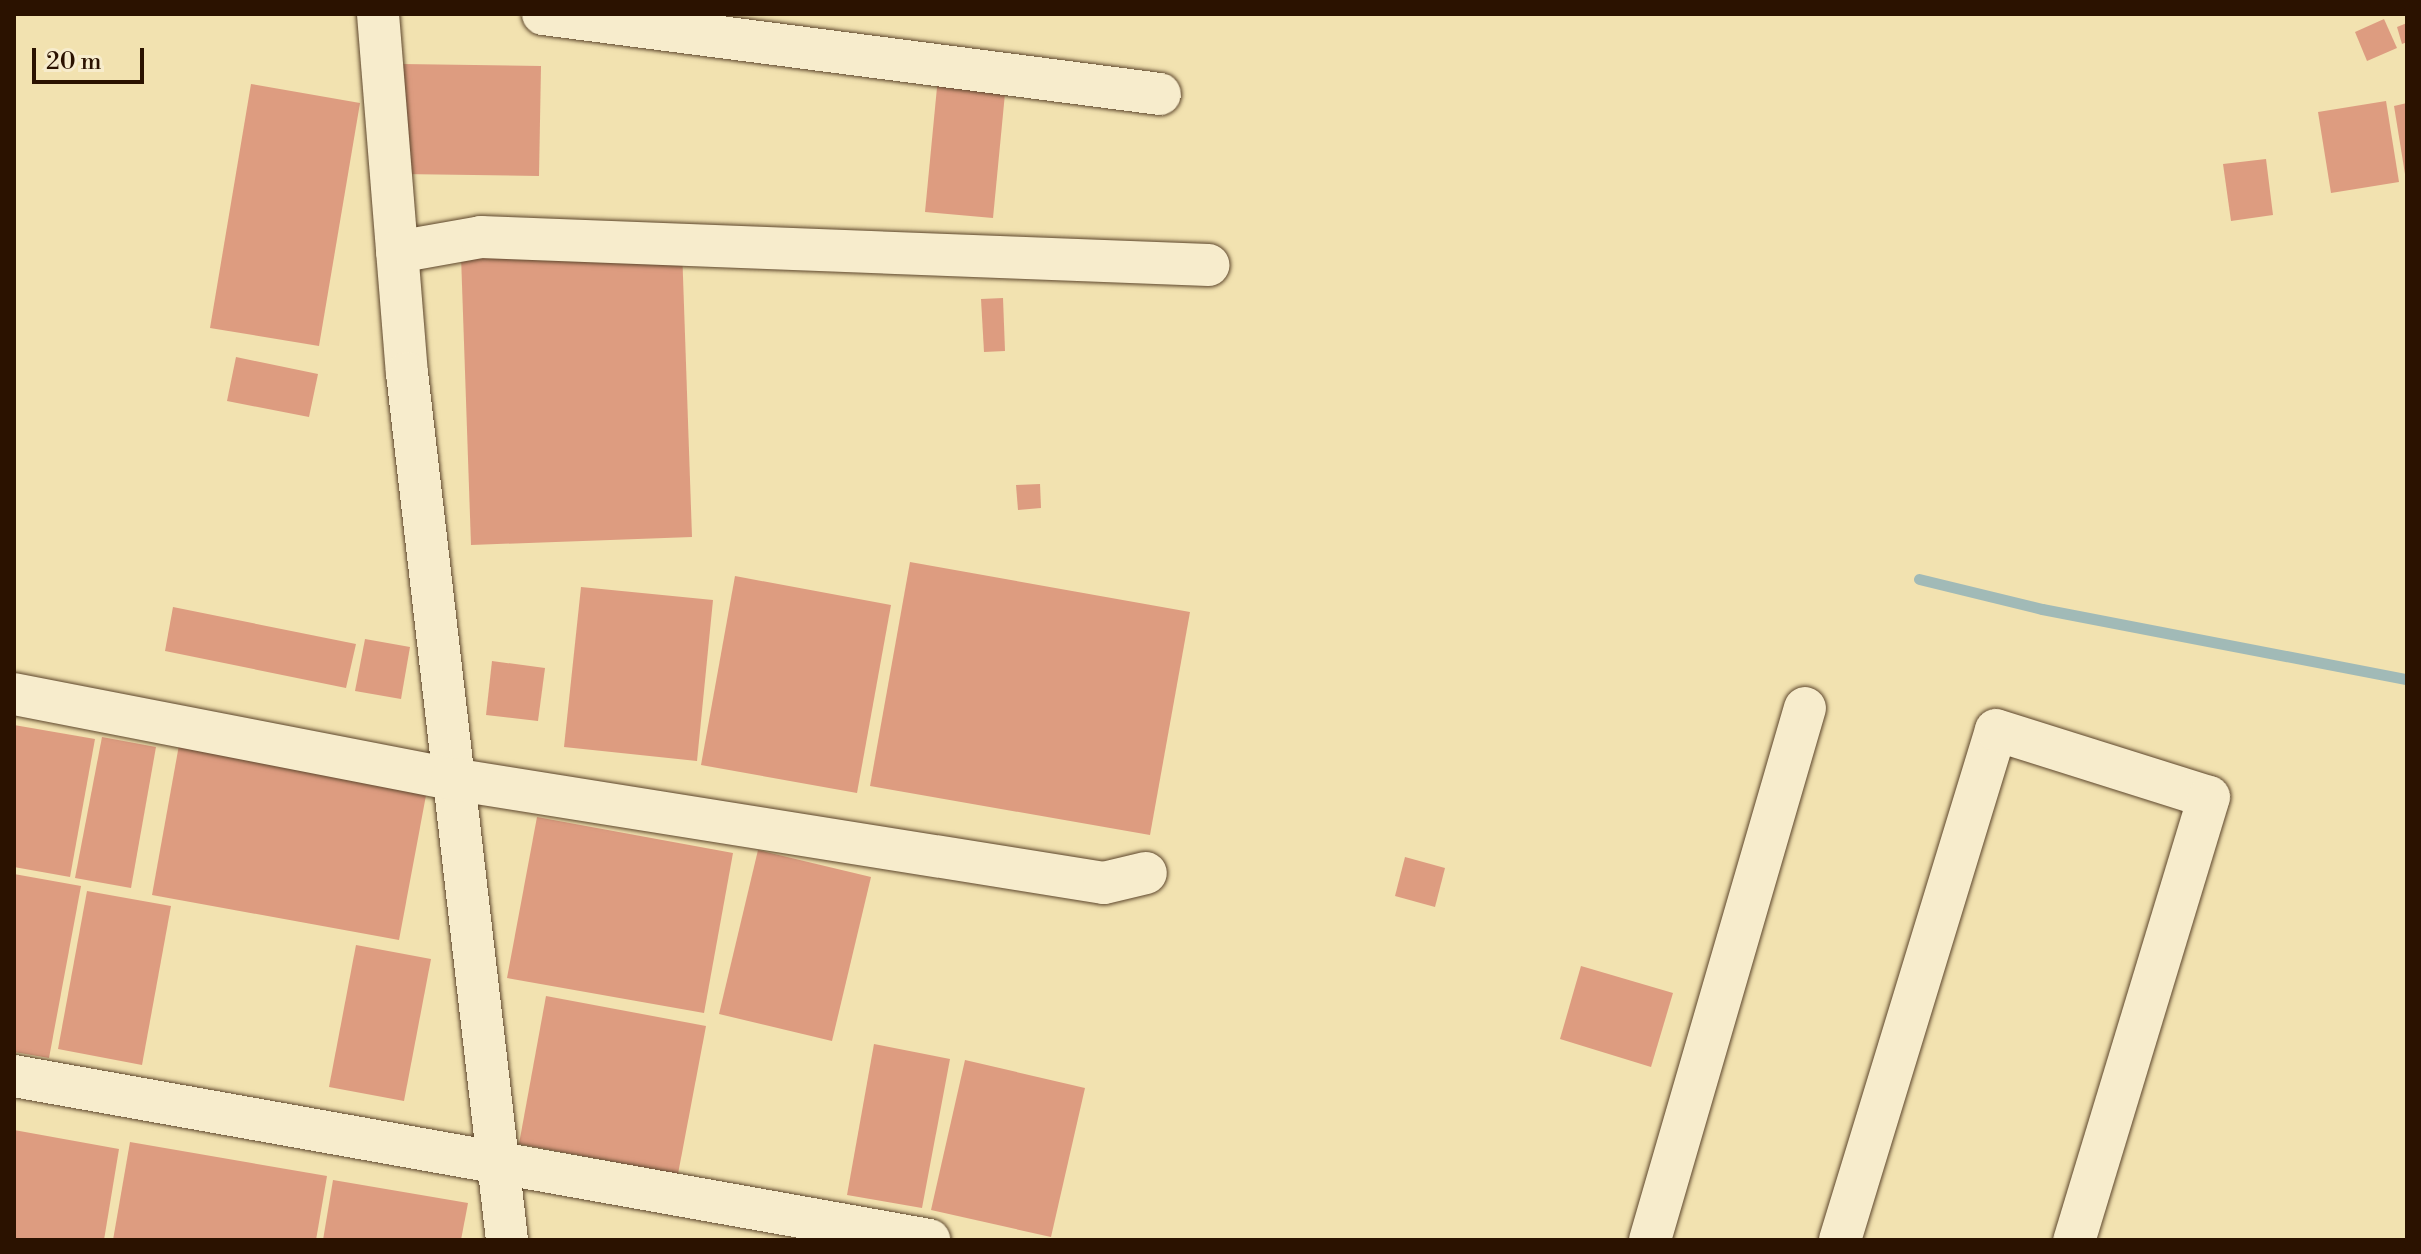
<!DOCTYPE html>
<style>
body{margin:0}
#map{position:relative;width:2421px;height:1254px;overflow:hidden;background:#f2e2b0;font-family:"Libre Bodoni",serif}
div>[style]{position:absolute}
[style*='--x']{left:calc(var(--x)*1px);top:calc(var(--y)*1px);width:calc(var(--w)*1px);rotate:calc(var(--a)*1deg)}
.stream>*{height:11px;margin:-5.5px;padding:0 5.5px;transform-origin:5.5px;border-radius:5.5px;background:#a1bab7}
.building>*{inset:0;background:#dd9c80}
.roads{filter:drop-shadow(0 0 2px #5d462c) drop-shadow(0 0 2px #5d462c)}
.minor>*{height:42px;margin:-21px;padding:0 21px;transform-origin:21px;border-radius:21px;background:#f7eccc}
span{translate:-50% -50%;white-space:nowrap;text-align:center;line-height:1.15;-webkit-text-stroke:6px #f7eccc;paint-order:stroke}
.frame{position:absolute;inset:0;border:16px solid #2b1200;pointer-events:none}
.scale{position:absolute;left:32px;top:48px;width:112px;height:36px;box-sizing:border-box;border:4px solid #2b1200;border-top:0;padding-left:10px;font-size:24px;line-height:28px;white-space:nowrap;color:#2b1200;-webkit-text-stroke:6px #f7eccc;paint-order:stroke}
</style>
<div id="map">
<div class="stream">
<div style="--x:1919;--y:579;--w:127;--a:13.7"></div>
<div style="--x:2042;--y:609;--w:372;--a:10.9"></div>
</div>
<div class="building">
<div style="clip-path:polygon(2384px 19px,2397px 48px,2367px 61px,2355px 32px)"></div>
<div style="clip-path:polygon(2407px 23px,2407px 42px,2402px 44px,2397px 27px)"></div>
<div style="clip-path:polygon(402px 64px,541px 66px,539px 176px,400px 174px)"></div>
<div style="clip-path:polygon(938px 77px,1006px 83px,993px 218px,925px 212px)"></div>
<div style="clip-path:polygon(251px 84px,360px 103px,319px 346px,210px 328px)"></div>
<div style="clip-path:polygon(2386px 101px,2399px 182px,2331px 193px,2318px 112px)"></div>
<div style="clip-path:polygon(2407px 103px,2407px 174px,2405px 174px,2394px 106px)"></div>
<div style="clip-path:polygon(2266px 159px,2273px 215px,2231px 221px,2223px 164px)"></div>
<div style="clip-path:polygon(682px 248px,692px 537px,471px 545px,461px 256px)"></div>
<div style="clip-path:polygon(1003px 298px,1005px 351px,984px 352px,981px 299px)"></div>
<div style="clip-path:polygon(236px 357px,318px 374px,309px 417px,227px 401px)"></div>
<div style="clip-path:polygon(1040px 484px,1041px 508px,1018px 510px,1016px 485px)"></div>
<div style="clip-path:polygon(910px 562px,1190px 612px,1150px 835px,870px 786px)"></div>
<div style="clip-path:polygon(735px 576px,891px 605px,857px 793px,701px 765px)"></div>
<div style="clip-path:polygon(581px 587px,713px 600px,697px 761px,564px 747px)"></div>
<div style="clip-path:polygon(173px 607px,356px 644px,346px 688px,165px 651px)"></div>
<div style="clip-path:polygon(365px 639px,410px 647px,401px 699px,355px 691px)"></div>
<div style="clip-path:polygon(492px 661px,545px 668px,538px 721px,486px 715px)"></div>
<div style="clip-path:polygon(14px 725px,95px 739px,70px 877px,14px 867px)"></div>
<div style="clip-path:polygon(102px 737px,156px 747px,131px 888px,75px 878px)"></div>
<div style="clip-path:polygon(179px 745px,427px 790px,399px 940px,152px 895px)"></div>
<div style="clip-path:polygon(537px 817px,733px 853px,704px 1013px,507px 978px)"></div>
<div style="clip-path:polygon(758px 850px,871px 877px,832px 1041px,719px 1014px)"></div>
<div style="clip-path:polygon(1405px 857px,1445px 868px,1435px 907px,1395px 896px)"></div>
<div style="clip-path:polygon(14px 874px,81px 886px,49px 1058px,14px 1052px)"></div>
<div style="clip-path:polygon(87px 891px,171px 906px,142px 1065px,58px 1049px)"></div>
<div style="clip-path:polygon(356px 945px,431px 959px,404px 1101px,329px 1087px)"></div>
<div style="clip-path:polygon(1581px 966px,1673px 993px,1651px 1067px,1560px 1039px)"></div>
<div style="clip-path:polygon(546px 996px,706px 1026px,678px 1174px,519px 1144px)"></div>
<div style="clip-path:polygon(874px 1044px,950px 1059px,922px 1208px,847px 1195px)"></div>
<div style="clip-path:polygon(965px 1060px,1085px 1088px,1051px 1237px,931px 1210px)"></div>
<div style="clip-path:polygon(14px 1130px,119px 1149px,104px 1240px,14px 1240px)"></div>
<div style="clip-path:polygon(130px 1142px,327px 1176px,316px 1240px,113px 1240px)"></div>
<div style="clip-path:polygon(333px 1180px,468px 1203px,461px 1240px,323px 1240px)"></div>
</div>
<div class="roads">
<div class="minor">
<div style="--x:378;--y:14;--w:360;--a:85.4"></div>
<div style="--x:407;--y:373;--w:873;--a:83.42"></div>
<div style="--x:543;--y:14;--w:622;--a:7.39"></div>
<div style="--x:397;--y:252;--w:85;--a:-10.1"></div>
<div style="--x:481;--y:237;--w:728;--a:2.21"></div>
<div style="--x:14;--y:694;--w:446;--a:11"></div>
<div style="--x:452;--y:779;--w:660;--a:9.06"></div>
<div style="--x:1104;--y:883;--w:43;--a:-13.4"></div>
<div style="--x:14;--y:1076;--w:930;--a:10.16"></div>
<div style="--x:1650;--y:1240;--w:554;--a:-73.76"></div>
<div style="--x:1840;--y:1240;--w:533;--a:-72.99"></div>
<div style="--x:1996;--y:730;--w:223;--a:17.5"></div>
<div style="--x:2209;--y:797;--w:463;--a:106.9"></div>
</div>
</div>
<div class="frame"></div>
<div class="scale">20 m</div>
</div>
